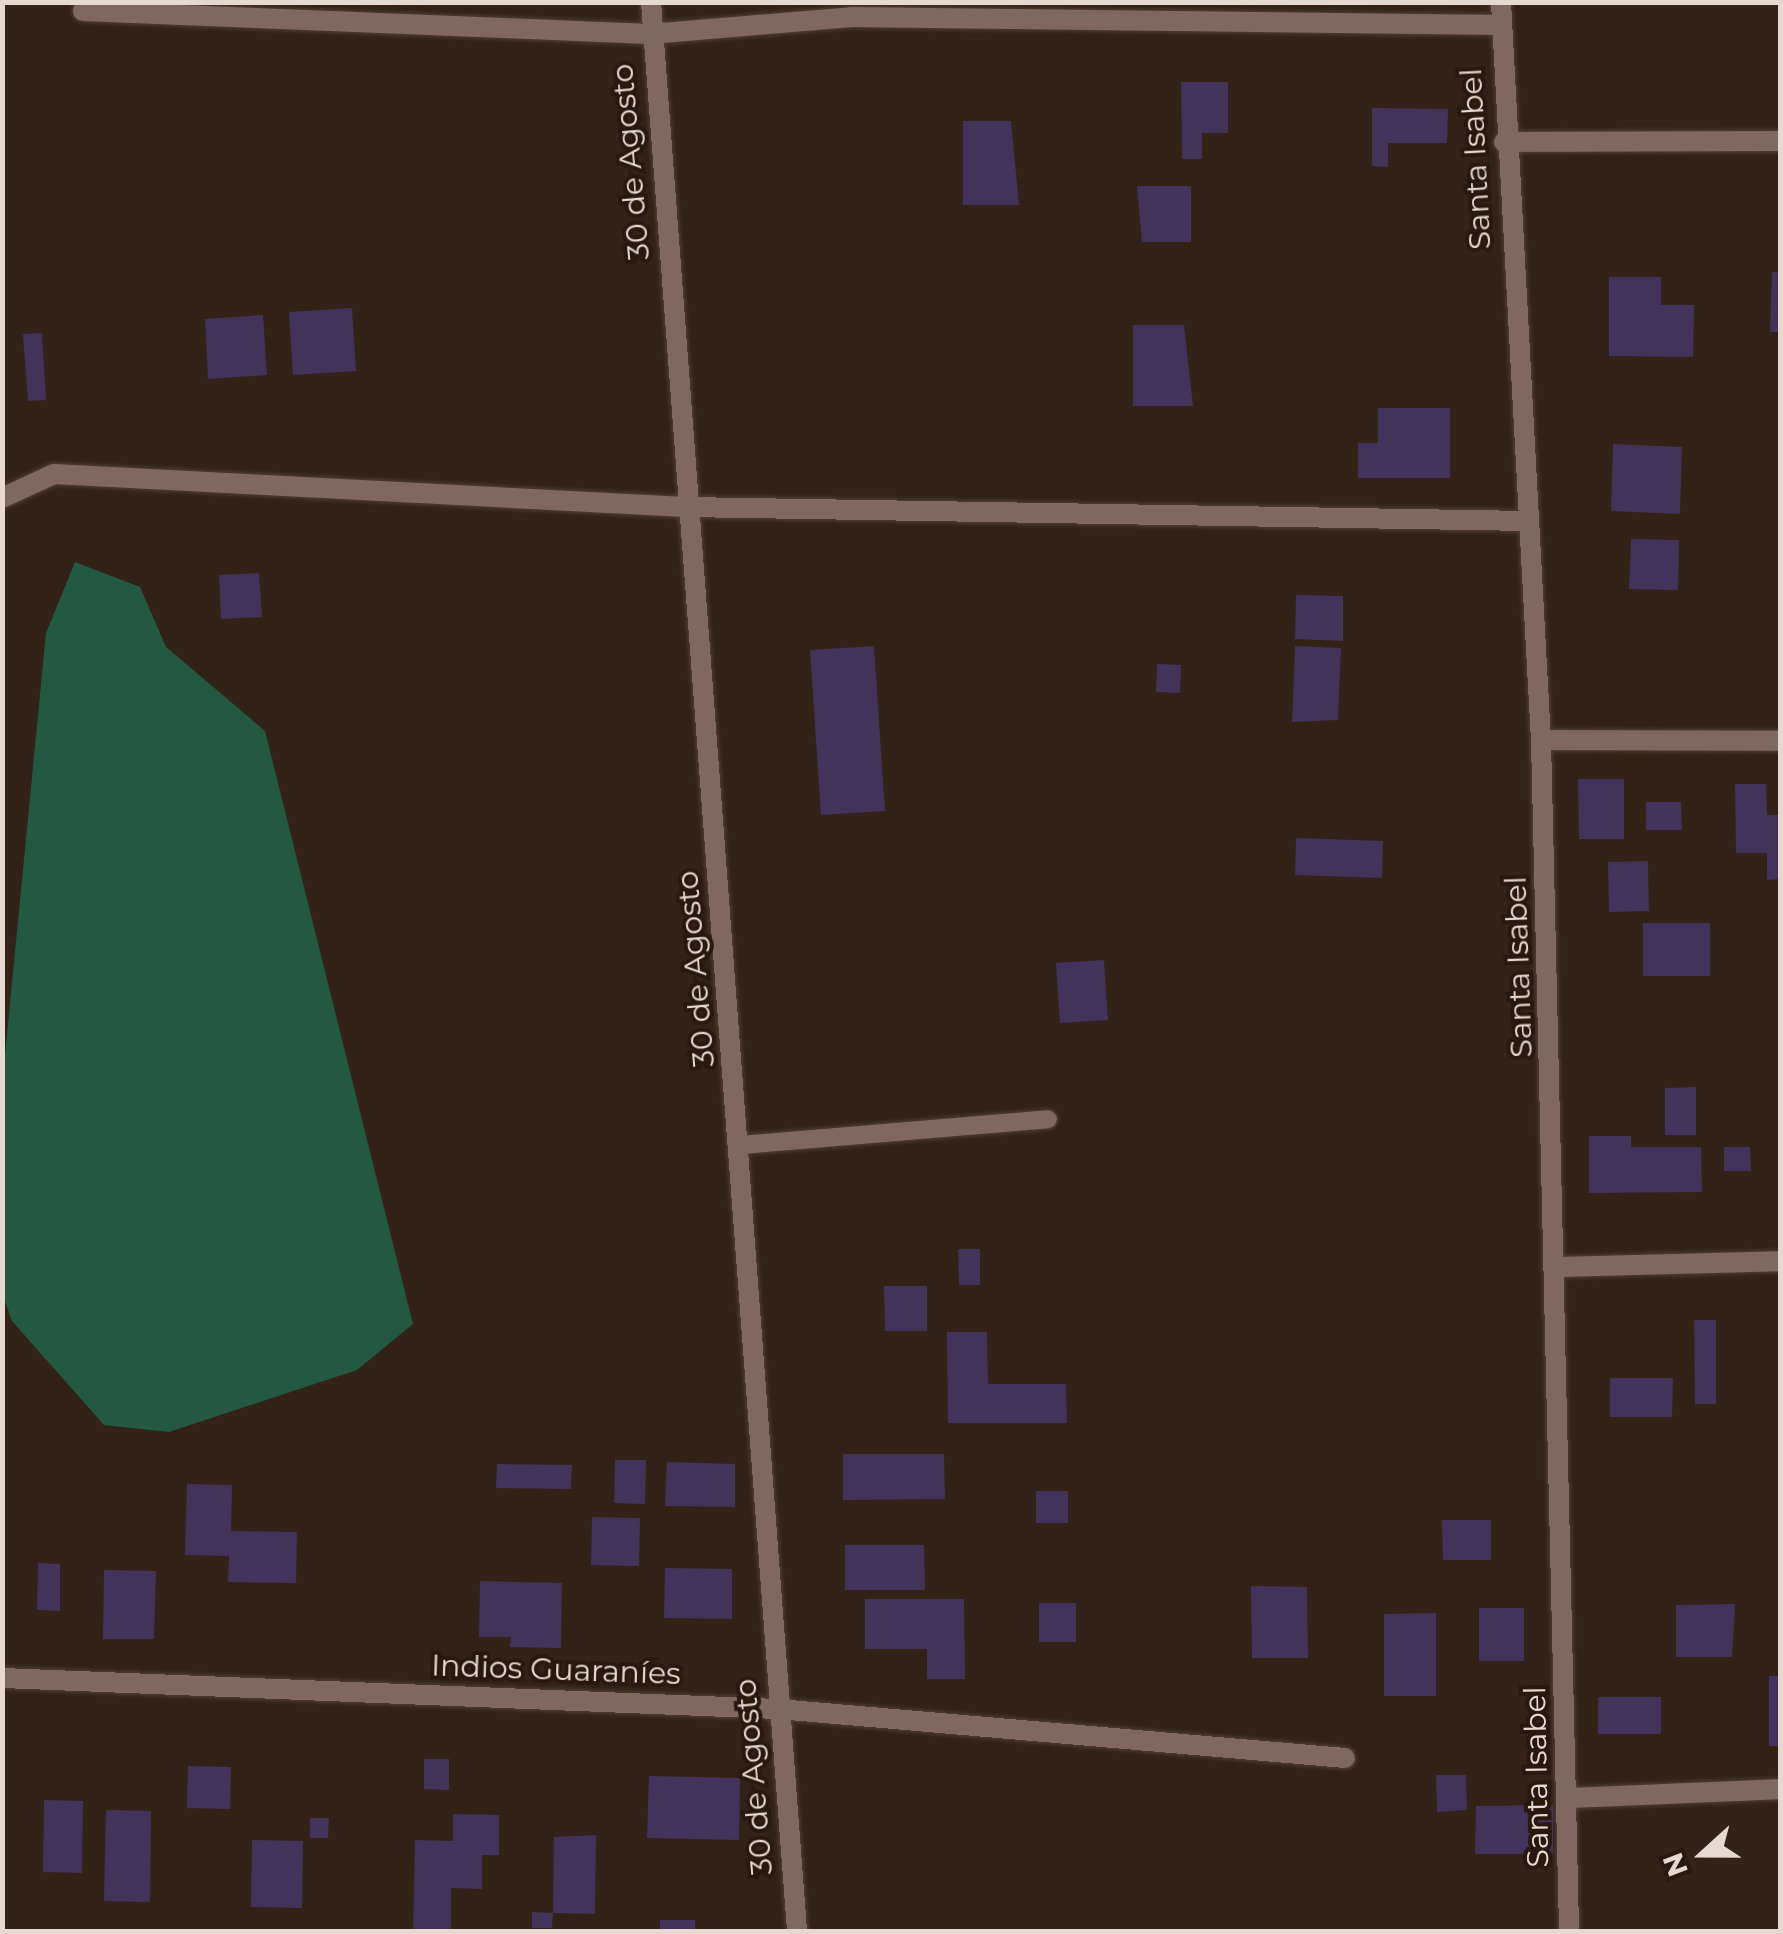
<!DOCTYPE html>
<meta charset="utf-8">
<style>
body{margin:0}
#map{position:relative;width:1783px;height:1934px;overflow:hidden;background:#332217;font-family:Montserrat,sans-serif}
div>[style]{position:absolute}
[style*='--x']{left:calc(var(--x)*1px);top:calc(var(--y)*1px);width:calc(var(--w)*1px);rotate:calc(var(--a)*1deg)}
.forest>*{inset:0;background:#235943}
.building>*{inset:0;background:#42335a}
.roads{filter:drop-shadow(0 0 2px #4f3f35) drop-shadow(0 0 2px #4f3f35)}
.lane>*{height:18px;margin:-9px;padding:0 9px;transform-origin:9px;border-radius:9px;background:#7f6862}
.street>*{height:20px;margin:-10px;padding:0 10px;transform-origin:10px;border-radius:10px;background:#7f6862}
span{translate:-50% -50%;white-space:nowrap;text-align:center;line-height:1.15;-webkit-text-stroke:8px #29180e;paint-order:stroke}
.street-label{font-size:30px;color:#e5d9d2}
.frame{position:absolute;inset:0;border:5px solid #e5d9d2;pointer-events:none}
.north{position:absolute;left:1653px;top:1804px;width:100px;height:100px;-webkit-text-stroke:8px #29180e;paint-order:stroke;rotate:249deg;font-size:28px;font-weight:700;line-height:40px;text-align:center;color:#e5d9d2}
.north::after{content:'';display:block;margin:auto;width:35px;height:45px;background:#e5d9d2;clip-path:polygon(50% 0,100% 100%,50% 72%,0 100%)}
</style>
<div id="map">
<div class="forest">
<div style="clip-path:polygon(75px 562px,140px 587px,166px 647px,265px 731px,413px 1324px,357px 1370px,169px 1432px,104px 1425px,12px 1321px,3px 1296px,4px 1065px,46px 633px)"></div>
</div>
<div class="building">
<div style="clip-path:polygon(1181px 82px,1228px 82px,1228px 133px,1202px 133px,1202px 159px,1182px 159px)"></div>
<div style="clip-path:polygon(1372px 108px,1448px 109px,1447px 143px,1388px 143px,1388px 167px,1372px 166px)"></div>
<div style="clip-path:polygon(963px 121px,1011px 121px,1019px 205px,963px 205px)"></div>
<div style="clip-path:polygon(1137px 186px,1191px 186px,1191px 242px,1142px 242px)"></div>
<div style="clip-path:polygon(1772px 272px,1780px 272px,1780px 332px,1770px 332px)"></div>
<div style="clip-path:polygon(1609px 277px,1661px 277px,1661px 305px,1694px 305px,1693px 357px,1609px 356px)"></div>
<div style="clip-path:polygon(352px 308px,356px 371px,293px 375px,289px 312px)"></div>
<div style="clip-path:polygon(263px 315px,267px 375px,208px 379px,205px 319px)"></div>
<div style="clip-path:polygon(1133px 325px,1184px 325px,1193px 406px,1133px 406px)"></div>
<div style="clip-path:polygon(42px 333px,46px 400px,28px 401px,23px 334px)"></div>
<div style="clip-path:polygon(1378px 408px,1450px 408px,1450px 478px,1358px 478px,1358px 443px,1378px 443px)"></div>
<div style="clip-path:polygon(1613px 444px,1682px 447px,1680px 514px,1611px 511px)"></div>
<div style="clip-path:polygon(1631px 539px,1679px 540px,1678px 590px,1629px 589px)"></div>
<div style="clip-path:polygon(259px 573px,262px 617px,221px 619px,219px 575px)"></div>
<div style="clip-path:polygon(1296px 595px,1343px 596px,1343px 641px,1295px 639px)"></div>
<div style="clip-path:polygon(874px 646px,885px 811px,821px 815px,810px 650px)"></div>
<div style="clip-path:polygon(1295px 646px,1341px 648px,1338px 720px,1292px 722px)"></div>
<div style="clip-path:polygon(1157px 664px,1181px 665px,1180px 693px,1156px 692px)"></div>
<div style="clip-path:polygon(1578px 779px,1624px 779px,1624px 839px,1579px 839px)"></div>
<div style="clip-path:polygon(1735px 784px,1766px 784px,1767px 815px,1780px 815px,1780px 879px,1767px 880px,1767px 853px,1736px 853px)"></div>
<div style="clip-path:polygon(1646px 802px,1681px 802px,1682px 830px,1646px 830px)"></div>
<div style="clip-path:polygon(1296px 838px,1383px 841px,1382px 878px,1295px 875px)"></div>
<div style="clip-path:polygon(1648px 861px,1649px 911px,1609px 912px,1608px 862px)"></div>
<div style="clip-path:polygon(1643px 923px,1710px 923px,1710px 976px,1643px 976px)"></div>
<div style="clip-path:polygon(1104px 960px,1108px 1020px,1060px 1023px,1056px 963px)"></div>
<div style="clip-path:polygon(1696px 1087px,1696px 1135px,1665px 1135px,1665px 1088px)"></div>
<div style="clip-path:polygon(1589px 1136px,1631px 1136px,1631px 1147px,1701px 1147px,1702px 1192px,1589px 1193px)"></div>
<div style="clip-path:polygon(1724px 1147px,1750px 1147px,1751px 1171px,1724px 1171px)"></div>
<div style="clip-path:polygon(958px 1249px,980px 1249px,980px 1285px,959px 1285px)"></div>
<div style="clip-path:polygon(884px 1286px,927px 1286px,927px 1331px,885px 1331px)"></div>
<div style="clip-path:polygon(1694px 1320px,1716px 1320px,1716px 1404px,1695px 1404px)"></div>
<div style="clip-path:polygon(947px 1332px,987px 1332px,988px 1384px,1066px 1384px,1067px 1423px,948px 1423px)"></div>
<div style="clip-path:polygon(1610px 1378px,1673px 1378px,1672px 1417px,1610px 1417px)"></div>
<div style="clip-path:polygon(843px 1454px,944px 1454px,945px 1499px,843px 1500px)"></div>
<div style="clip-path:polygon(615px 1460px,646px 1460px,645px 1504px,614px 1503px)"></div>
<div style="clip-path:polygon(667px 1462px,735px 1464px,735px 1507px,665px 1506px)"></div>
<div style="clip-path:polygon(497px 1464px,572px 1465px,571px 1489px,496px 1488px)"></div>
<div style="clip-path:polygon(187px 1484px,232px 1485px,231px 1531px,297px 1532px,296px 1583px,228px 1582px,229px 1556px,185px 1555px)"></div>
<div style="clip-path:polygon(1036px 1491px,1068px 1491px,1068px 1523px,1036px 1523px)"></div>
<div style="clip-path:polygon(592px 1517px,640px 1518px,639px 1566px,591px 1565px)"></div>
<div style="clip-path:polygon(1442px 1520px,1491px 1520px,1491px 1560px,1443px 1560px)"></div>
<div style="clip-path:polygon(845px 1545px,924px 1545px,925px 1590px,845px 1590px)"></div>
<div style="clip-path:polygon(38px 1563px,60px 1564px,60px 1611px,37px 1610px)"></div>
<div style="clip-path:polygon(665px 1568px,732px 1569px,732px 1619px,664px 1618px)"></div>
<div style="clip-path:polygon(104px 1570px,156px 1571px,154px 1639px,103px 1639px)"></div>
<div style="clip-path:polygon(480px 1581px,562px 1583px,561px 1648px,510px 1647px,511px 1637px,479px 1637px)"></div>
<div style="clip-path:polygon(1251px 1586px,1307px 1587px,1308px 1658px,1252px 1658px)"></div>
<div style="clip-path:polygon(865px 1599px,964px 1599px,965px 1679px,927px 1679px,927px 1649px,865px 1649px)"></div>
<div style="clip-path:polygon(1039px 1603px,1076px 1603px,1076px 1642px,1039px 1642px)"></div>
<div style="clip-path:polygon(1735px 1604px,1732px 1657px,1676px 1657px,1676px 1605px)"></div>
<div style="clip-path:polygon(1479px 1608px,1524px 1608px,1524px 1661px,1479px 1661px)"></div>
<div style="clip-path:polygon(1436px 1613px,1436px 1696px,1384px 1696px,1384px 1614px)"></div>
<div style="clip-path:polygon(1769px 1676px,1780px 1676px,1780px 1746px,1769px 1746px)"></div>
<div style="clip-path:polygon(1598px 1697px,1661px 1697px,1661px 1734px,1598px 1734px)"></div>
<div style="clip-path:polygon(424px 1759px,449px 1759px,449px 1790px,424px 1789px)"></div>
<div style="clip-path:polygon(188px 1766px,231px 1767px,230px 1809px,187px 1808px)"></div>
<div style="clip-path:polygon(1436px 1775px,1466px 1775px,1467px 1810px,1437px 1812px)"></div>
<div style="clip-path:polygon(649px 1776px,740px 1778px,739px 1840px,647px 1838px)"></div>
<div style="clip-path:polygon(44px 1800px,83px 1801px,82px 1873px,43px 1872px)"></div>
<div style="clip-path:polygon(1553px 1805px,1553px 1854px,1475px 1854px,1476px 1806px)"></div>
<div style="clip-path:polygon(106px 1810px,151px 1811px,150px 1902px,104px 1901px)"></div>
<div style="clip-path:polygon(453px 1814px,499px 1815px,499px 1855px,482px 1855px,482px 1889px,451px 1888px,451px 1932px,413px 1932px,415px 1840px,453px 1841px)"></div>
<div style="clip-path:polygon(310px 1818px,329px 1818px,328px 1838px,310px 1838px)"></div>
<div style="clip-path:polygon(596px 1835px,595px 1914px,553px 1913px,554px 1837px)"></div>
<div style="clip-path:polygon(252px 1840px,303px 1841px,302px 1908px,251px 1907px)"></div>
<div style="clip-path:polygon(532px 1912px,553px 1913px,552px 1928px,532px 1928px)"></div>
<div style="clip-path:polygon(660px 1920px,695px 1920px,695px 1932px,660px 1932px)"></div>
</div>
<div class="roads">
<div class="lane">
<div style="--x:741;--y:1145;--w:308;--a:-4.8"></div>
</div>
<div class="street">
<div style="--x:651;--y:2;--w:1936;--a:85.67"></div>
<div style="--x:1501;--y:2;--w:739;--a:86.9"></div>
<div style="--x:1541;--y:740;--w:1192;--a:88.65"></div>
<div style="--x:83;--y:11;--w:567;--a:2.32"></div>
<div style="--x:650;--y:34;--w:202;--a:-4.8"></div>
<div style="--x:851;--y:17;--w:650;--a:0.71"></div>
<div style="--x:1504;--y:142;--w:276;--a:-0.2"></div>
<div style="--x:2;--y:498;--w:57;--a:-24.8"></div>
<div style="--x:54;--y:474;--w:632;--a:2.99"></div>
<div style="--x:685;--y:507;--w:842;--a:0.95"></div>
<div style="--x:1541;--y:740;--w:239;--a:0.2"></div>
<div style="--x:1558;--y:1267;--w:222;--a:-1.5"></div>
<div style="--x:2;--y:1678;--w:777;--a:2.29"></div>
<div style="--x:778;--y:1709;--w:569;--a:4.94"></div>
<div style="--x:1568;--y:1798;--w:212;--a:-2.4"></div>
</div>
</div>
<div class="street-label">
<span style="left:1476px;top:159px;rotate:-93deg">Santa Isabel</span>
<span style="left:631px;top:162px;rotate:-95deg">30 de Agosto</span>
<span style="left:1519px;top:967px;rotate:-92deg">Santa Isabel</span>
<span style="left:696px;top:969px;rotate:-95deg">30 de Agosto</span>
<span style="left:556px;top:1670px;rotate:2deg">Indios Guaraníes</span>
<span style="left:754px;top:1777px;rotate:-95deg">30 de Agosto</span>
<span style="left:1537px;top:1777px;rotate:-91deg">Santa Isabel</span>
</div>
<div class="frame"></div>
<div class="north">N</div>
</div>
